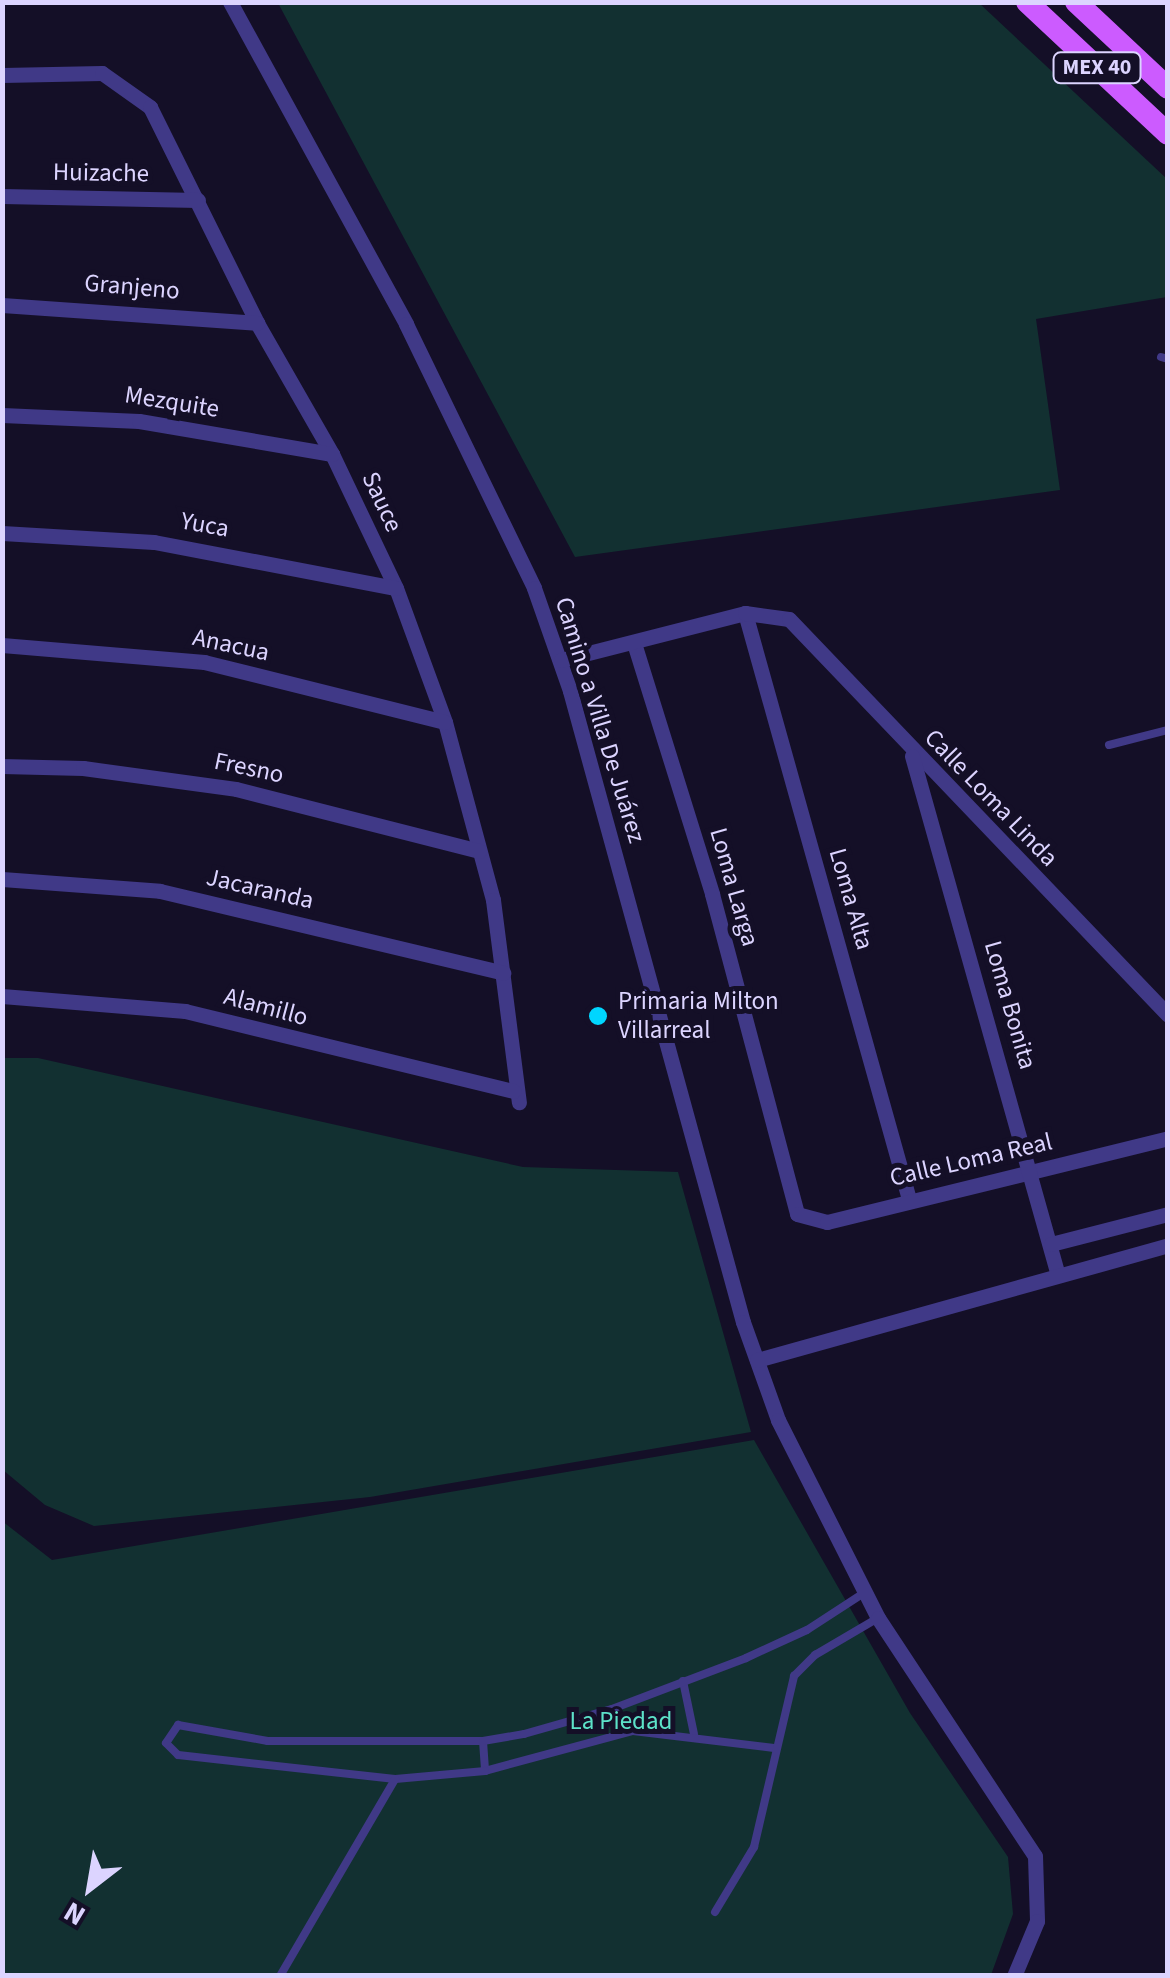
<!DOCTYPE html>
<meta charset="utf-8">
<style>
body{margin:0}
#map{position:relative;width:1170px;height:1978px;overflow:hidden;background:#140f27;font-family:"Source Sans 3",sans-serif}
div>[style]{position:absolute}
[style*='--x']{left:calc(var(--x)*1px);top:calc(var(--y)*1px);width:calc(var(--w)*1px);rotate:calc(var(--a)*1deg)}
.green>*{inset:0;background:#123031}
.service>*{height:8px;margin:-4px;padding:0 4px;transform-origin:4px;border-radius:4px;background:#403987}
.minor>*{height:15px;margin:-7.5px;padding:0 7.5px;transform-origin:7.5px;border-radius:7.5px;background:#403987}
.primary>*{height:22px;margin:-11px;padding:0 11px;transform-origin:11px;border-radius:11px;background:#cc5bff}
.dots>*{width:28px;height:28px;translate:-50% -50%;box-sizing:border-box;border:5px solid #140f27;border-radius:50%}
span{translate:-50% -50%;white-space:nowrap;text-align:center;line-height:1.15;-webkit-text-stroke:10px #140f27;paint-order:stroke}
.shield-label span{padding:2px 8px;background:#140f27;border:2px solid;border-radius:8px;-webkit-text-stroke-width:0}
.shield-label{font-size:22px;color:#dcd4ff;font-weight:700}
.street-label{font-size:25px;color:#dcd4ff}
.poi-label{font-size:25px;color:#dcd4ff}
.left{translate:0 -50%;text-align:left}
.park-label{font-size:25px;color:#5de2c9}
.frame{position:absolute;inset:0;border:5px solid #dcd4ff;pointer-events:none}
.north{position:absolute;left:40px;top:1838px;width:100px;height:100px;-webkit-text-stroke:8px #140f27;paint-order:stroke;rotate:211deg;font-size:28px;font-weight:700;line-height:40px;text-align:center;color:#dcd4ff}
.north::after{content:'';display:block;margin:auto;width:35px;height:45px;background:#dcd4ff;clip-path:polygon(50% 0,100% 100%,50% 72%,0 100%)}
</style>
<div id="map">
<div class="green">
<div style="clip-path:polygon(278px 3px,979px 3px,1167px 179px,1167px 297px,1036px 319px,1060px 490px,575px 557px)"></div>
<div style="clip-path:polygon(3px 1058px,38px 1058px,523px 1167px,678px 1172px,751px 1432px,370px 1497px,94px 1526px,45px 1505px,3px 1470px)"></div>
<div style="clip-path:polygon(754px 1440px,910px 1713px,1008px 1857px,1013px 1914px,991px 1975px,3px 1975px,2px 1521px,52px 1560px)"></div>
</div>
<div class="service">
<div style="--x:1161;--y:357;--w:7;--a:16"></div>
<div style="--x:1109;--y:745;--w:61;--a:-14.3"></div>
<div style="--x:683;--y:1681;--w:54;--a:78.3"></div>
<div style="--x:483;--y:1741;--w:30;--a:86"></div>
<div style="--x:774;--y:1748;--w:142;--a:-173.1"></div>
<div style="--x:633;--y:1731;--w:153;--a:164.9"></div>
<div style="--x:485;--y:1771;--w:90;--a:174.9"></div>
<div style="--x:395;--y:1779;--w:218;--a:-173.7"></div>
<div style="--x:178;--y:1755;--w:17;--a:-135"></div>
<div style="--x:166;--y:1743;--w:22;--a:-56"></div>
<div style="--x:178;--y:1725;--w:91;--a:10.1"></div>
<div style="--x:268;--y:1741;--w:215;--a:0"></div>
<div style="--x:483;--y:1741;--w:42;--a:-9.7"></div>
<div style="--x:524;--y:1734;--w:91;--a:-15.9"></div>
<div style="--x:612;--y:1709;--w:143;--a:-20.8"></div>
<div style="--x:746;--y:1658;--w:67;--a:-24.7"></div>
<div style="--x:807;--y:1630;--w:68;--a:-33"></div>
<div style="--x:715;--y:1912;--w:76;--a:-59"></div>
<div style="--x:754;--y:1847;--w:176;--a:-76.8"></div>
<div style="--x:794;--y:1676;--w:30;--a:-45"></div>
<div style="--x:815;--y:1655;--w:73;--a:-30.4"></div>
<div style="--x:280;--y:1976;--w:228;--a:-59.7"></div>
</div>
<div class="minor">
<div style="--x:230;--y:2;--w:367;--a:61.3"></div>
<div style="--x:406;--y:324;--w:293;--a:64.1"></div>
<div style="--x:534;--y:588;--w:109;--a:70.7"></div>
<div style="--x:570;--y:691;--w:654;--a:74.67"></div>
<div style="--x:743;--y:1322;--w:104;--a:70.3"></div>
<div style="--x:778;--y:1420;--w:222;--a:63.2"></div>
<div style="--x:878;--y:1618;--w:285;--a:56.6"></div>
<div style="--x:1035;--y:1856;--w:65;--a:88.2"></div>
<div style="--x:1037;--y:1921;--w:60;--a:112.7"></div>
<div style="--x:2;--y:75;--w:100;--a:-1.1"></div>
<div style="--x:102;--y:73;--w:59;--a:35.3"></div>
<div style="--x:150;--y:107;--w:241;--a:63.6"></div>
<div style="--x:257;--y:323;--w:151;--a:60.2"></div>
<div style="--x:332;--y:454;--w:148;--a:64.5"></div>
<div style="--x:396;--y:588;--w:143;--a:69.9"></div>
<div style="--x:445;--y:722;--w:184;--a:74.9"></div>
<div style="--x:493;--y:900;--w:204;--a:82.7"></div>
<div style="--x:2;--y:196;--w:196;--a:1.2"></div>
<div style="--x:2;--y:305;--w:256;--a:4"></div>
<div style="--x:2;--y:415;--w:137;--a:2.5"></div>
<div style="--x:139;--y:421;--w:196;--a:9.7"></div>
<div style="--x:2;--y:533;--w:152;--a:3.4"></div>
<div style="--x:154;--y:542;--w:246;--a:10.8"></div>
<div style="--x:745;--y:613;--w:609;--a:74.37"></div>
<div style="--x:634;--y:643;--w:263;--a:72.7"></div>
<div style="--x:712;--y:894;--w:331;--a:75.1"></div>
<div style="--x:797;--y:1214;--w:31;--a:15"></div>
<div style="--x:827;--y:1222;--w:351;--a:-13.8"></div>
<div style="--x:2;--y:645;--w:203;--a:4.8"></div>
<div style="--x:204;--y:662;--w:248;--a:14"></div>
<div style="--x:561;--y:660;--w:190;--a:-14.3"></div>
<div style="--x:745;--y:613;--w:44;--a:7.8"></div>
<div style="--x:789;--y:619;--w:548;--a:46.26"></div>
<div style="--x:912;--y:756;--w:536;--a:74.3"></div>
<div style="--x:2;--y:766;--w:81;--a:1.4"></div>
<div style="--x:83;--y:768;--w:154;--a:7.8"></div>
<div style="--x:236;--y:789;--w:251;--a:14.3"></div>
<div style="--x:2;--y:879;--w:158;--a:4.3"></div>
<div style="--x:160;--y:891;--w:353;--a:13.4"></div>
<div style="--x:2;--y:996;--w:184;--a:4.7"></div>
<div style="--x:185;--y:1011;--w:338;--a:13.7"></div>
<div style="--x:1051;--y:1244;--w:121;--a:-14.4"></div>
<div style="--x:757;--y:1360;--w:427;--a:-15.6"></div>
</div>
<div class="primary">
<div style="--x:1027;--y:2;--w:193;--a:43.1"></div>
<div style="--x:1076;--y:2;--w:126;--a:43.1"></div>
</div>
<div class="dots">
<div style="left:598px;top:1016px;background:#00d6ff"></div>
</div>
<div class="shield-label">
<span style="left:1097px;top:68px">MEX 40</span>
</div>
<div class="street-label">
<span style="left:101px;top:173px;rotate:1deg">Huizache</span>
<span style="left:132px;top:287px;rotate:5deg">Granjeno</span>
<span style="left:172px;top:402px;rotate:9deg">Mezquite</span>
<span style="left:382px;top:502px;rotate:65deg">Sauce</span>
<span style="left:205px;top:525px;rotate:10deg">Yuca</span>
<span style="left:231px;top:645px;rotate:12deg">Anacua</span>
<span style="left:600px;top:720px;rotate:73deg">Camino a Villa De Juárez</span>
<span style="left:249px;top:768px;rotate:12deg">Fresno</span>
<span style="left:991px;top:798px;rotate:46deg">Calle Loma Linda</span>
<span style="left:734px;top:887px;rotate:74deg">Loma Larga</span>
<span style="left:260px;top:889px;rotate:13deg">Jacaranda</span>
<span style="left:851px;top:899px;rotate:74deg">Loma Alta</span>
<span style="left:1010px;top:1005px;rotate:74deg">Loma Bonita</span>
<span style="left:266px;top:1007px;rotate:15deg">Alamillo</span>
<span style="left:971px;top:1160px;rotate:-13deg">Calle Loma Real</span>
</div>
<div class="poi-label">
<span class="left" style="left:618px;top:1016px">Primaria Milton<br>Villarreal</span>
</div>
<div class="park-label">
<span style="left:621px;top:1721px">La Piedad</span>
</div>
<div class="frame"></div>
<div class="north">N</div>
</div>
